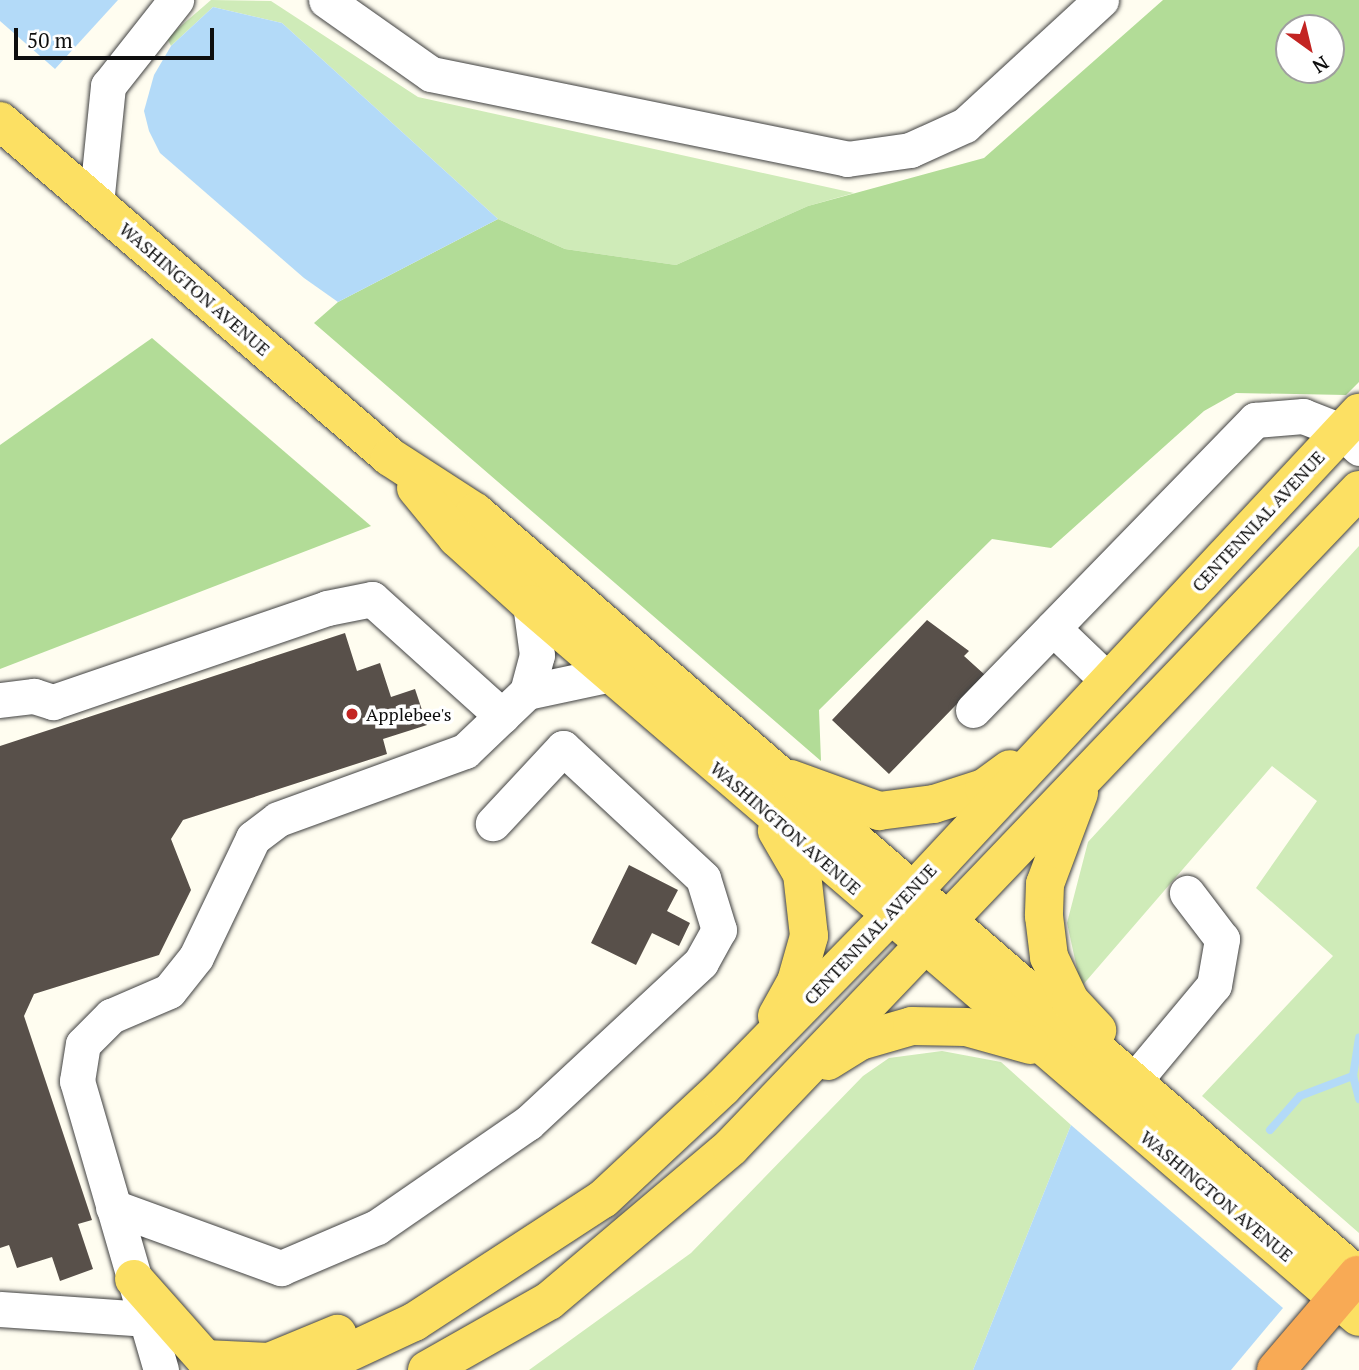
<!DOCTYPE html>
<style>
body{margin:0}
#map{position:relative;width:1359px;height:1370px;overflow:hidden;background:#fffdf0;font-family:"PT Serif",serif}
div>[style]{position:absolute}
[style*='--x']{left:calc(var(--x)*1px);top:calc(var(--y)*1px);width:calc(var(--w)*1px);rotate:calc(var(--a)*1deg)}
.green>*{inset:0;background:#cfebb8}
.forest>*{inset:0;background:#b2dc97}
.water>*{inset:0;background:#b3daf8}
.stream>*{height:8px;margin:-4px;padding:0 4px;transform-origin:4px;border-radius:4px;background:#b3daf8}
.building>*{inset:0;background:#58504a}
.roads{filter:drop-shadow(0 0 2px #414141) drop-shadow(0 0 2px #414141)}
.minor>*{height:35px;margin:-17.5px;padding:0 17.5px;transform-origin:17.5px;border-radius:17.5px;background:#fff}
.major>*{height:38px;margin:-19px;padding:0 19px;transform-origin:19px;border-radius:19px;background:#fce063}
.highway>*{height:38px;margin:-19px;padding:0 19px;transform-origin:19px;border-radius:19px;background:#f8aa55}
.dots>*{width:19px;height:19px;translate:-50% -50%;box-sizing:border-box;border:4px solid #fff;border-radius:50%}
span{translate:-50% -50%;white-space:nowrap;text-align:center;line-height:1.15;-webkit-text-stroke:7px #fff;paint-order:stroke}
.street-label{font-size:18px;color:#0e0e0e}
.poi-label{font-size:18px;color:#0e0e0e}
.left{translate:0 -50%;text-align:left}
.north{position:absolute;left:1275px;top:14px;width:70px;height:70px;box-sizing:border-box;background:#fff;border:2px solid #9f9f9f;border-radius:50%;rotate:146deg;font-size:19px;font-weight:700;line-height:28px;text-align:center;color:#0e0e0e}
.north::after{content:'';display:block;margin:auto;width:24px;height:32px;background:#c32422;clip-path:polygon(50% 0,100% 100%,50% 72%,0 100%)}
.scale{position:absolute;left:14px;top:28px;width:200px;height:32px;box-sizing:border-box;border:4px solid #0e0e0e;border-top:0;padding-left:9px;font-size:21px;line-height:24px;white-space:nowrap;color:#0e0e0e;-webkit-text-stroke:5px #fff;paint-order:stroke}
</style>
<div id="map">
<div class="green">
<div style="clip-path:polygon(211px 0,271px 1px,418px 97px,854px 193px,808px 206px,676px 265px,565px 249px,498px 219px,282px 23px,213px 7px,171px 46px,167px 38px)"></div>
<div style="clip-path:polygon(1359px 546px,1359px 1233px,1202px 1096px,1333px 956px,1256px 888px,1317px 801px,1272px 766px,1081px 987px,1067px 923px,1088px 842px)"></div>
<div style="clip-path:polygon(942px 1051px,1001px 1062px,1071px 1125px,973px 1370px,529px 1370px,691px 1253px,863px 1076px,889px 1058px)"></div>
</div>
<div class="forest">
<div style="clip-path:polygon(evenodd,1163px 0,1359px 0,1359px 382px,1346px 395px,1236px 393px,1204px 411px,1051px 548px,992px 539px,819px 710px,821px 761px,314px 323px,338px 302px,498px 219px,565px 249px,676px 265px,808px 206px,984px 158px,1163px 0,1289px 28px,1331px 28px,1331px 70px,1289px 70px,1289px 28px)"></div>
<div style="clip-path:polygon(152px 338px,371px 526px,0 669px,0 445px)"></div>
</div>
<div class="water">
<div style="clip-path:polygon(0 0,118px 0,55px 69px,0 21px)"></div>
<div style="clip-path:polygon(213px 7px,282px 23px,498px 219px,338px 302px,304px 278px,160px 153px,149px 131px,144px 111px,154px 75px,171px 46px)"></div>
<div style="clip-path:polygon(1071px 1125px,1283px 1308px,1231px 1370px,973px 1370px)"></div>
</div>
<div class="stream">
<div style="--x:1353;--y:1076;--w:24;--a:75"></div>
<div style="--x:1270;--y:1130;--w:45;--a:-48.6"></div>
<div style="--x:1300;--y:1096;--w:57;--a:-20.7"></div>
<div style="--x:1353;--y:1076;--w:39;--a:-81"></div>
</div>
<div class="building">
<div style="clip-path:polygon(927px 620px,969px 651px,964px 656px,985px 675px,889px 774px,832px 720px)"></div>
<div style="clip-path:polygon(345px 633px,357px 671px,380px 663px,391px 697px,415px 689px,427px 725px,383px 739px,387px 754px,183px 820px,171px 839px,191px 890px,159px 955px,34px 994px,24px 1016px,92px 1220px,78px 1224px,93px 1269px,60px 1281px,52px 1257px,17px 1268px,9px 1245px,0 1248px,0 746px)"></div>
<div style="clip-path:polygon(629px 865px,678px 890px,667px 911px,690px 923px,679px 946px,652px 933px,636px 965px,591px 943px)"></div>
</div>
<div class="roads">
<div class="minor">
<div style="--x:326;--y:0;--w:128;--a:35.2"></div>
<div style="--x:431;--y:74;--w:425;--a:11.5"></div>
<div style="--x:847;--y:159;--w:64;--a:-8.1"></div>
<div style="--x:910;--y:150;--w:60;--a:-24.4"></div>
<div style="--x:965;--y:125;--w:185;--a:-42.6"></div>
<div style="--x:96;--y:204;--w:119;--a:-84.2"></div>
<div style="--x:108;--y:86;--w:110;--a:-51.7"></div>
<div style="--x:1053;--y:628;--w:76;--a:43.9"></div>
<div style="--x:527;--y:692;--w:86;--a:-12.1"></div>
<div style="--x:0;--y:700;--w:34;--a:-7"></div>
<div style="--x:34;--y:696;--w:20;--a:18"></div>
<div style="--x:53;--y:702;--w:290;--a:-18.9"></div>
<div style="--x:327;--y:608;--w:46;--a:-11.3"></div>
<div style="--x:372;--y:599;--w:175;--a:42"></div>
<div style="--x:973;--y:710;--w:405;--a:-45.8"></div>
<div style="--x:1255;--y:420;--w:48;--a:-4.8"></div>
<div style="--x:1303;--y:416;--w:41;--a:21.5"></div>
<div style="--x:1341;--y:431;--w:25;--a:43"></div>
<div style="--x:1139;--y:1075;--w:117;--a:-50.2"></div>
<div style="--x:1214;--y:985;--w:47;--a:-80.1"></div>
<div style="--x:1222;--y:939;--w:58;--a:-127.3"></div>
<div style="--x:113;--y:1207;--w:179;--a:20"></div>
<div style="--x:281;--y:1268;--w:104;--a:-23.1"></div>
<div style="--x:377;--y:1227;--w:183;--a:-34.6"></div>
<div style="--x:528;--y:1123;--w:236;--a:-42.9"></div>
<div style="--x:701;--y:962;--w:37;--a:-61"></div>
<div style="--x:719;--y:930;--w:54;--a:-107.1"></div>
<div style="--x:703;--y:878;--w:191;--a:-137.1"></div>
<div style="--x:563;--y:748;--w:103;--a:133"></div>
<div style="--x:0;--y:1309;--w:146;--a:3.9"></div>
<div style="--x:161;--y:1370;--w:301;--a:-106.2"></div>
<div style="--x:77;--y:1081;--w:37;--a:-81"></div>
<div style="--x:83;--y:1044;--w:40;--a:-45"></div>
<div style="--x:111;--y:1016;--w:63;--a:-23.3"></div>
<div style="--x:169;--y:991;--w:43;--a:-51.5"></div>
<div style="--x:196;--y:957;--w:132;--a:-64.4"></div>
<div style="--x:253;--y:838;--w:31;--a:-37"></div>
<div style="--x:278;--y:819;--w:199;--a:-20"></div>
<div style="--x:465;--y:751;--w:86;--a:-43.6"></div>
<div style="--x:527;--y:692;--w:38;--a:-75"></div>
<div style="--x:537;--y:655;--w:51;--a:-97.8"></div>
</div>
<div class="major">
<div style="--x:0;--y:121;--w:515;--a:40.75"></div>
<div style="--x:390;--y:457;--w:101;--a:32.9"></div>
<div style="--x:475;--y:512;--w:1169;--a:40.87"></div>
<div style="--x:416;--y:488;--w:65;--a:50.6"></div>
<div style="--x:457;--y:538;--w:98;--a:42.1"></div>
<div style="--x:530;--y:604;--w:1093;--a:40.7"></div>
<div style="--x:791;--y:779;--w:94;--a:20"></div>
<div style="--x:879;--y:811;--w:55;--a:-7.3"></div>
<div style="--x:934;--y:804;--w:52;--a:-17.7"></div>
<div style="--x:984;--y:788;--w:32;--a:-36"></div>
<div style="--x:1079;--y:793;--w:97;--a:110.5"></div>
<div style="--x:1045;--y:884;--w:32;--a:92"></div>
<div style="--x:1044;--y:916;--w:41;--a:83"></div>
<div style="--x:1049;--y:957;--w:49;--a:64.5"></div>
<div style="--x:1070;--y:1001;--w:40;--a:47"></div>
<div style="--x:777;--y:1016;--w:39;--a:-61"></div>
<div style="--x:796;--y:982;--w:48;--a:-74.2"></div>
<div style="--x:809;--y:936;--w:62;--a:-96.4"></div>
<div style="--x:802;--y:874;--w:50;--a:-120.2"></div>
<div style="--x:828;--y:1061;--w:38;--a:-32"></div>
<div style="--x:860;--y:1041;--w:54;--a:-16.1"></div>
<div style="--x:912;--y:1026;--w:54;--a:1.1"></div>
<div style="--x:966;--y:1027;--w:67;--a:15.5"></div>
<div style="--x:134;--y:1279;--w:107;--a:48.4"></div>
<div style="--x:205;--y:1359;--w:64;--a:2.7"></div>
<div style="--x:269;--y:1362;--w:74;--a:-22.4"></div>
<div style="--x:311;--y:1370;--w:114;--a:-25"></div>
<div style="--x:414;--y:1322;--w:225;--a:-33.1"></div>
<div style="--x:603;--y:1199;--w:164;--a:-43"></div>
<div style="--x:723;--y:1087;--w:236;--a:-45.7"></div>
<div style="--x:888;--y:918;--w:691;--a:-47"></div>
<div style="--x:427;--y:1370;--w:140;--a:-29.5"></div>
<div style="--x:549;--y:1301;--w:238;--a:-40.2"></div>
<div style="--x:731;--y:1147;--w:909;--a:-46.29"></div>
</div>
<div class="highway">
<div style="--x:1276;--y:1370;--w:125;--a:-49.5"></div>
</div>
</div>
<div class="dots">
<div style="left:352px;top:714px;background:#c32422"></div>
</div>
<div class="street-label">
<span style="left:195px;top:289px;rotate:41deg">WASHINGTON AVENUE</span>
<span style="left:1258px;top:521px;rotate:-47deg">CENTENNIAL AVENUE</span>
<span style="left:786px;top:828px;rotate:41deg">WASHINGTON AVENUE</span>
<span style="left:870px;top:934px;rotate:-47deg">CENTENNIAL AVENUE</span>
<span style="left:1217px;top:1196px;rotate:40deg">WASHINGTON AVENUE</span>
</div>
<div class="poi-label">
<span class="left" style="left:366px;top:714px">Applebee's</span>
</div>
<div class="north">N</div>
<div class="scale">50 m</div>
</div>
